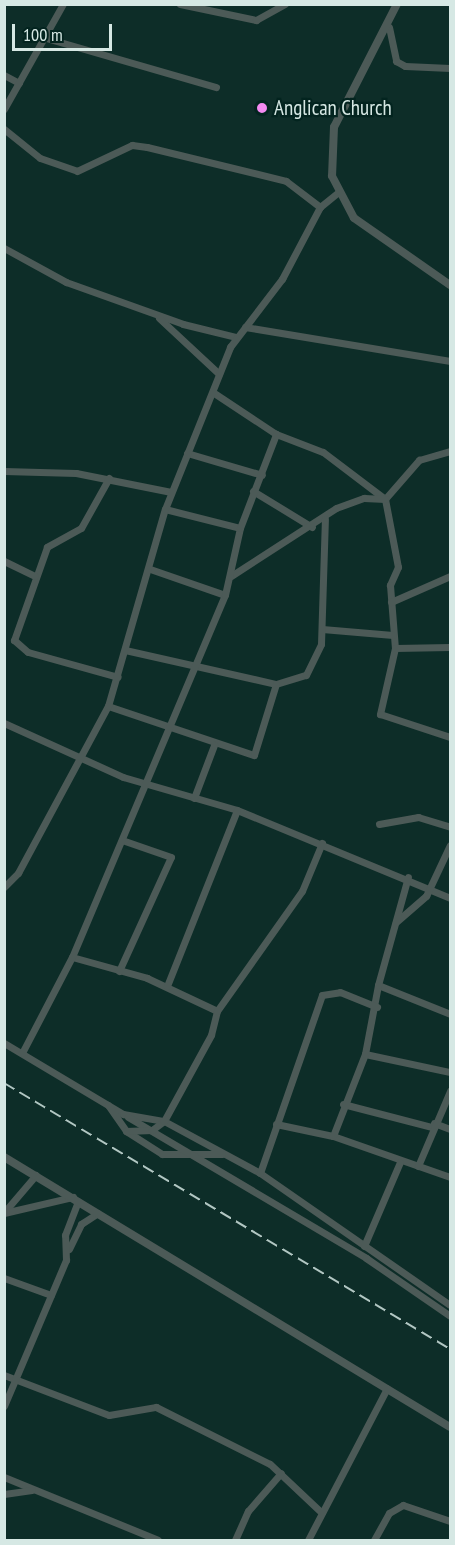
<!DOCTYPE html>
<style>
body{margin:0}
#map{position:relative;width:455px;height:1545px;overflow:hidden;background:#0d2d28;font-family:"PT Sans Narrow",sans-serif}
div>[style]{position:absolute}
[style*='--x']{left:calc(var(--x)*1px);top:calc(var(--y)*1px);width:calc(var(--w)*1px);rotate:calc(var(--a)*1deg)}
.minor>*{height:7px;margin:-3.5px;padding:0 3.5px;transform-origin:3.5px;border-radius:3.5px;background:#4c5a57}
.tertiary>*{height:8px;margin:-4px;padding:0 4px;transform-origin:4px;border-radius:4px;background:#4c5a57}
.rail>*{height:2px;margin-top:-1px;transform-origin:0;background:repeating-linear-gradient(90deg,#b2c7c3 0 12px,transparent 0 18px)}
.dots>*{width:16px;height:16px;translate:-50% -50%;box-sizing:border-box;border:3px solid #03241f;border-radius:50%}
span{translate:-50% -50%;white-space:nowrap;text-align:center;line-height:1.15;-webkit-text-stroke:4.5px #03241f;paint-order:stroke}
.poi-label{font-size:21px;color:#d6e8e4}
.left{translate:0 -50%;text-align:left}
.frame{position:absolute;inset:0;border:6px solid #d6e8e4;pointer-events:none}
.scale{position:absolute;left:12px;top:24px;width:100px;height:27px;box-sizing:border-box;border:3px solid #d6e8e4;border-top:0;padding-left:8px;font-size:18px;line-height:21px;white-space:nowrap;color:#d6e8e4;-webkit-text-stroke:4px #03241f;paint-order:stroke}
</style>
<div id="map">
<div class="minor">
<div style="--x:180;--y:4;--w:78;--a:11.9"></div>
<div style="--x:256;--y:20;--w:33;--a:-29"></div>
<div style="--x:389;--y:27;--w:35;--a:78"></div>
<div style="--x:396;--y:61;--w:10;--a:29"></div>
<div style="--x:405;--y:66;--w:45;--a:2.5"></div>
<div style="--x:46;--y:38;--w:177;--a:16.1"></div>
<div style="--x:4;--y:75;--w:17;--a:28"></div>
<div style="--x:4;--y:109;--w:120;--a:-60.7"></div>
<div style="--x:4;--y:129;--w:46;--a:38.9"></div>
<div style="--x:40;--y:158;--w:39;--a:19"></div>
<div style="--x:77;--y:171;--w:61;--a:-25.3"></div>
<div style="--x:132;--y:145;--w:15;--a:8"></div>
<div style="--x:147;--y:147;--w:143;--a:13.7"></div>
<div style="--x:286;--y:181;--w:43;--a:37.4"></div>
<div style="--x:4;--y:248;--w:71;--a:28.7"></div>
<div style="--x:66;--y:282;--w:124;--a:19.7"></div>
<div style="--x:183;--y:324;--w:55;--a:13.8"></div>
<div style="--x:159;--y:318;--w:82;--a:43"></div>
<div style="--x:245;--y:327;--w:208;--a:9.4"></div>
<div style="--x:214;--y:393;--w:74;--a:33.5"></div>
<div style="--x:276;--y:434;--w:50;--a:21"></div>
<div style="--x:323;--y:452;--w:78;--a:37.2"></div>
<div style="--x:385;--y:499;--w:69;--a:79.2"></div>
<div style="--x:398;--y:567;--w:20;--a:114"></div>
<div style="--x:390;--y:585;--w:63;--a:85.5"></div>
<div style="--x:395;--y:648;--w:68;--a:102.8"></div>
<div style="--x:380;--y:714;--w:74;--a:18.2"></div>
<div style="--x:187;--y:453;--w:78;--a:16.3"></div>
<div style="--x:4;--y:471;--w:72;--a:1.6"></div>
<div style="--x:76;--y:473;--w:97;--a:11.3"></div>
<div style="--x:109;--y:478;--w:57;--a:119.2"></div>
<div style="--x:81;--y:528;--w:39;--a:151"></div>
<div style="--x:47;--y:547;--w:99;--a:109.5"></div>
<div style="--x:14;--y:640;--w:18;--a:41"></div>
<div style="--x:28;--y:652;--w:93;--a:15.5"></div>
<div style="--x:253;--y:491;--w:69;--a:31.4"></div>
<div style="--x:385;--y:499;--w:52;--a:-48.9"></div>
<div style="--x:419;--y:460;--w:32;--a:-16"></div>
<div style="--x:165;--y:509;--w:77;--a:14.2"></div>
<div style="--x:4;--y:561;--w:34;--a:26"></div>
<div style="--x:150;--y:569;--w:79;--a:19.1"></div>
<div style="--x:231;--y:576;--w:125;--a:-32.9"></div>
<div style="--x:336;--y:508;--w:30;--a:-20"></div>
<div style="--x:364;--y:498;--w:21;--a:3"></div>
<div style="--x:391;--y:602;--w:64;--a:-23.8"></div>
<div style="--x:322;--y:629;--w:71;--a:4.8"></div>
<div style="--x:395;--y:648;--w:55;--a:-1"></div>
<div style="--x:125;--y:650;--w:155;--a:12.7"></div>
<div style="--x:276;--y:684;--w:31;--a:-17"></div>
<div style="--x:306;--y:675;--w:34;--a:-64"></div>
<div style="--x:321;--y:644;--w:125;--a:-88.2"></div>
<div style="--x:108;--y:706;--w:154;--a:18.6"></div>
<div style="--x:254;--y:755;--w:74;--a:-72.8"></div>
<div style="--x:4;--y:723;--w:131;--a:24.4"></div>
<div style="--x:123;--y:777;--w:119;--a:16.1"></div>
<div style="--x:237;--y:810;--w:230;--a:22.4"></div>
<div style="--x:194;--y:798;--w:57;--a:-69.3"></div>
<div style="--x:379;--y:824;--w:40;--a:-10"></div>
<div style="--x:418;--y:817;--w:34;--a:17"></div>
<div style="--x:4;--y:887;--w:20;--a:-45"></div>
<div style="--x:18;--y:873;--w:190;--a:-61.7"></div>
<div style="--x:108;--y:706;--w:205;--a:-73.9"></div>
<div style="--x:165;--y:509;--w:175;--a:-68.1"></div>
<div style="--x:230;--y:347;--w:86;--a:-52.6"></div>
<div style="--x:282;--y:279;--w:81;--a:-62.2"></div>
<div style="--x:320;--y:207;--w:22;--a:-39"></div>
<div style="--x:396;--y:922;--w:40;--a:-41"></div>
<div style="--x:426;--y:896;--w:56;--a:-64.8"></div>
<div style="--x:72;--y:957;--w:78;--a:15.6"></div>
<div style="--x:147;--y:978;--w:77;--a:25.2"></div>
<div style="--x:119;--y:971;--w:125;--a:-65.5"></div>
<div style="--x:171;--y:857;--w:52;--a:-160.9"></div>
<div style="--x:378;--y:985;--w:78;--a:21.9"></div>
<div style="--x:167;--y:986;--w:189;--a:-68.3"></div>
<div style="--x:4;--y:1043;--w:139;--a:30.8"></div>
<div style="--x:123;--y:1114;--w:42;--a:9.7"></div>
<div style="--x:164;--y:1121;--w:109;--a:28.4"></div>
<div style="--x:260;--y:1173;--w:231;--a:34.8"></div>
<div style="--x:22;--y:1053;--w:108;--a:-62.5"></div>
<div style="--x:72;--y:957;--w:393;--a:-67.1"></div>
<div style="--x:225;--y:595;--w:69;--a:-77.4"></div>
<div style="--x:240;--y:528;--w:101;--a:-69"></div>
<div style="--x:365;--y:1054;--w:87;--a:12"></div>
<div style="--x:343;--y:1104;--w:92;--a:14.5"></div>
<div style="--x:108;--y:1105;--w:32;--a:55"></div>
<div style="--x:126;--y:1131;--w:43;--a:32.6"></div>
<div style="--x:162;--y:1154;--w:60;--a:0"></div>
<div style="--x:128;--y:1117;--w:277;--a:30.6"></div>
<div style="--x:366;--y:1258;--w:102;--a:34.6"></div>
<div style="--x:434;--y:1123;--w:17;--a:21"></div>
<div style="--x:276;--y:1124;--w:58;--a:11.9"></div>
<div style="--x:333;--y:1136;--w:124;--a:19.3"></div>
<div style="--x:126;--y:1131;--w:26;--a:-2"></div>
<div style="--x:152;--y:1130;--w:15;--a:-37"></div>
<div style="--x:164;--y:1121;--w:98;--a:-61.3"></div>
<div style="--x:211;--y:1035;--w:25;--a:-76"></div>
<div style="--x:217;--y:1011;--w:147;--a:-54.7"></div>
<div style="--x:302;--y:891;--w:52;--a:-67.4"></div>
<div style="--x:333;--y:1136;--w:88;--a:-68.7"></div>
<div style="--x:365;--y:1054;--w:70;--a:-79.3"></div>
<div style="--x:378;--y:985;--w:112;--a:-74.5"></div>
<div style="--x:418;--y:1166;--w:82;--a:-66.9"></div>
<div style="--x:260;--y:1173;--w:188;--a:-70.8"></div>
<div style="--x:322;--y:995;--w:18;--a:-9"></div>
<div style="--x:340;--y:992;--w:40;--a:22"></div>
<div style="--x:6;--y:1210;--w:46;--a:-49.4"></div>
<div style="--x:4;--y:1213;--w:71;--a:-13.1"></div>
<div style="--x:364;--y:1246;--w:91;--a:-66.8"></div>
<div style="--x:69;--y:1249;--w:28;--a:-64"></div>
<div style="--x:81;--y:1224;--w:20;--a:-33"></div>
<div style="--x:4;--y:1278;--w:50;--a:19.9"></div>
<div style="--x:4;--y:1375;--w:112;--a:20.9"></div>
<div style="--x:109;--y:1415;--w:48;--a:-9.7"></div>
<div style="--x:156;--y:1407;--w:127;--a:26.6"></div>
<div style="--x:270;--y:1464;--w:71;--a:43.3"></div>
<div style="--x:4;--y:1406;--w:159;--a:-67"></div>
<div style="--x:66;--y:1260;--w:25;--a:-92"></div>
<div style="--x:65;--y:1235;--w:36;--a:-69"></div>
<div style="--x:4;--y:1477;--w:166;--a:22.2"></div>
<div style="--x:4;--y:1494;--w:28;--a:-8"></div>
<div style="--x:235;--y:1540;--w:32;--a:-66"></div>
<div style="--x:248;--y:1511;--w:50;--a:-49"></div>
<div style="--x:308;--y:1540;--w:171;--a:-62.5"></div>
<div style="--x:374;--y:1540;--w:31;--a:-61"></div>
<div style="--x:389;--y:1513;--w:16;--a:-30"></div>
<div style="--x:403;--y:1505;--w:50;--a:18.8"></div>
</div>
<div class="tertiary">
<div style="--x:397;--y:4;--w:138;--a:117.1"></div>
<div style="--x:334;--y:127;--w:49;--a:92.3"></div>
<div style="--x:332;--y:176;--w:47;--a:62.4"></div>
<div style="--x:354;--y:218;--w:117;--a:34.9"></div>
<div style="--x:4;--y:1157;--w:521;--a:31.19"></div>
</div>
<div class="rail">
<div style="--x:4;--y:1083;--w:519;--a:30.81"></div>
</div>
<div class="dots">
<div style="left:262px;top:108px;background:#f38af1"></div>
</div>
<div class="poi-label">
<span class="left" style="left:274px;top:108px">Anglican Church</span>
</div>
<div class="frame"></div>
<div class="scale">100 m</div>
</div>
